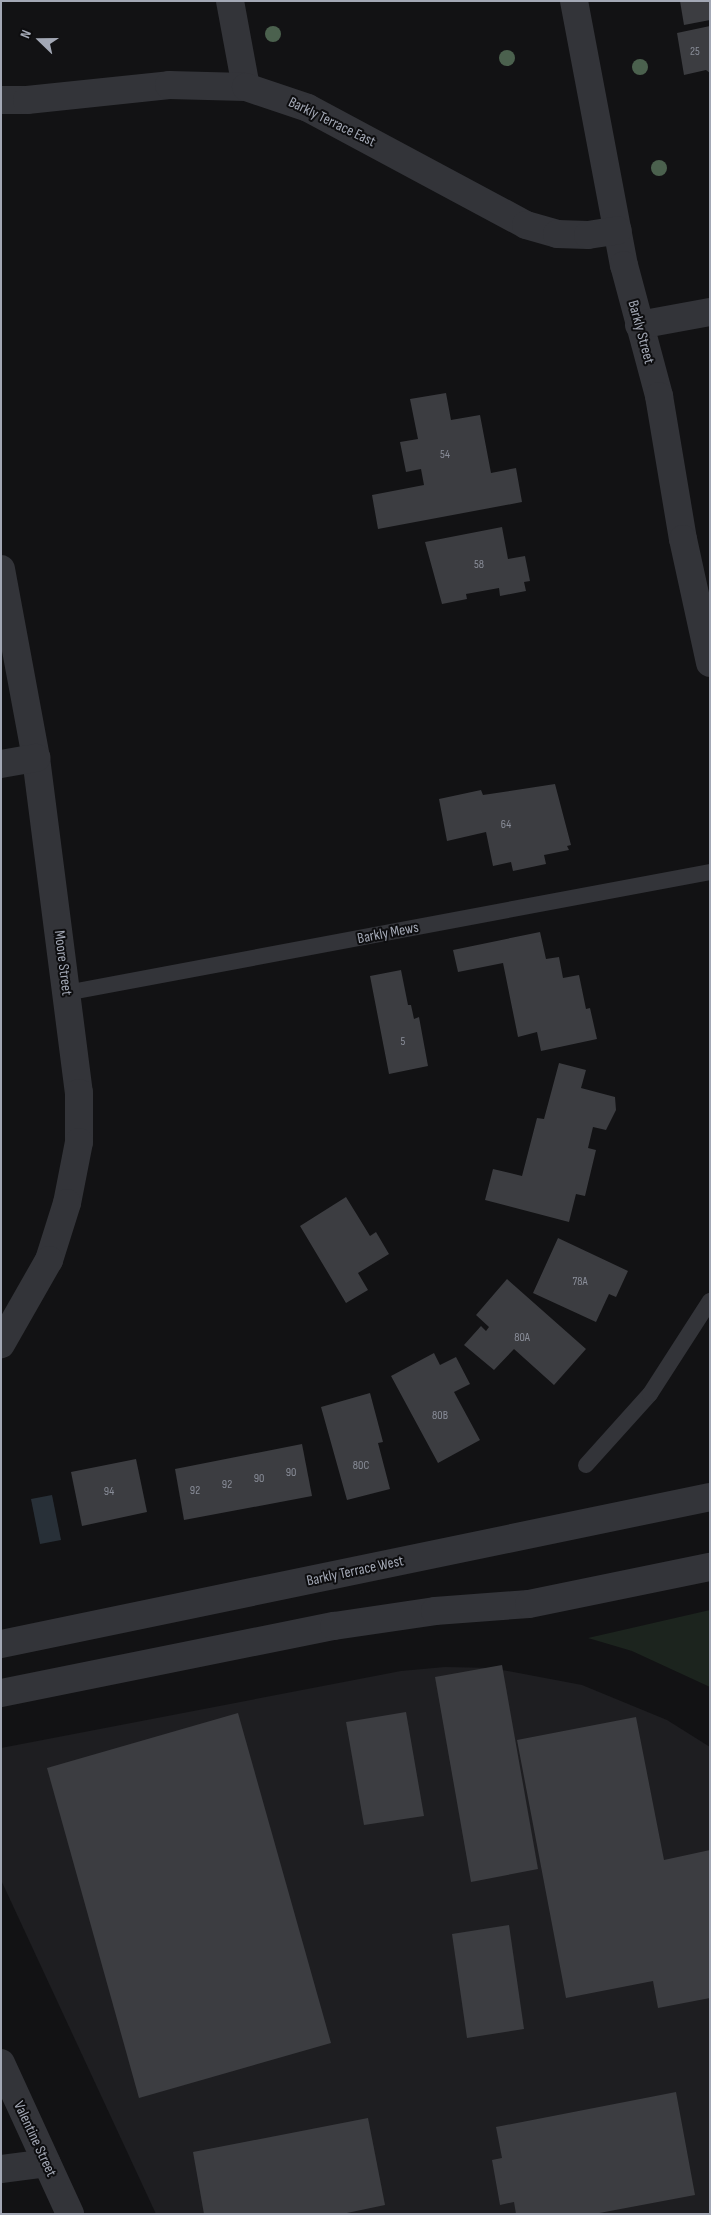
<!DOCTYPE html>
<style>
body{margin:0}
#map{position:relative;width:711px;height:2215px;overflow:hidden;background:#121214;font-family:"Sofia Sans Condensed",sans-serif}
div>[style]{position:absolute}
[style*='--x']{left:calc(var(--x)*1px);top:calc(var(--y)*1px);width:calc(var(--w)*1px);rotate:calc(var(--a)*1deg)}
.built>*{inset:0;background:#1e1e21}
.green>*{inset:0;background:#1c241e}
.water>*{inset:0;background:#283038}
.building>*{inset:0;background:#3c3d41}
.service>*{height:16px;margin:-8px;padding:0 8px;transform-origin:8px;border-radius:8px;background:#333439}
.minor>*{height:28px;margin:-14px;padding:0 14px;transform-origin:14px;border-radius:14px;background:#333439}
.trees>*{width:16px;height:16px;margin:-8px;border-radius:50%;background:#4b614e}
span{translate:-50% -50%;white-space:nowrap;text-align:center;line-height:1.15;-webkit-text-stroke:4px #0d0d0f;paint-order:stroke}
.number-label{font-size:12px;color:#898d98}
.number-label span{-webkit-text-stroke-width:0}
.street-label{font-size:15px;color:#a3a8b5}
.frame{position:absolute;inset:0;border:2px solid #a3a8b5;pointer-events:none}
.north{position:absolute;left:15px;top:15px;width:50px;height:50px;-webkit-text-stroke:4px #0d0d0f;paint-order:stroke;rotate:292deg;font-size:14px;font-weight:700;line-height:20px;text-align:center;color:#a3a8b5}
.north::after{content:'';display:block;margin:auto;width:18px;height:22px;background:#a3a8b5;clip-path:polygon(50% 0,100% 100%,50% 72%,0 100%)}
</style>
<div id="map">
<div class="built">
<div style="clip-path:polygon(445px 1667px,492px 1668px,582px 1685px,667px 1720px,710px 1747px,710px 2214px,156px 2214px,1px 1880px,1px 1748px,401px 1671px)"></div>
</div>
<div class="green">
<div style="clip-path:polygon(710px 1610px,710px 1687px,632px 1651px,588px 1638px)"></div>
</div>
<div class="water">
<div style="clip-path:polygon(52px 1495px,61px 1540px,40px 1544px,31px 1499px)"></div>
</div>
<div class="building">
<div style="clip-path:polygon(680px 1px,710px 1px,710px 20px,684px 25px)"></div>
<div style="clip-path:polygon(710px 26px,710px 73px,706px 70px,684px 75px,677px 33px)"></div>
<div style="clip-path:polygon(446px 393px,451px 420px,480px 415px,491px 473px,516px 468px,522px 502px,378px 529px,372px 495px,424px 485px,421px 469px,406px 472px,400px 442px,418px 439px,410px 399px)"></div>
<div style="clip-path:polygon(502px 527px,508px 559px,525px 556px,530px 581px,524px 582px,526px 591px,500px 596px,499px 588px,466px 594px,467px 599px,442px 604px,425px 542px)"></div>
<div style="clip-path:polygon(555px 784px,571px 845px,567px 846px,569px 850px,544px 855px,546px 864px,513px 871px,511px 862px,493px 866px,486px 832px,447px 841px,439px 799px,481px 790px,483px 795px)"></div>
<div style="clip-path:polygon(540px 932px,546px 959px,559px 957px,563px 978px,579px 975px,586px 1009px,590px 1008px,597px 1039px,541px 1051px,537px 1032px,518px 1037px,503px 963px,458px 972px,453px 950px)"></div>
<div style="clip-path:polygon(401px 970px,408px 1005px,411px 1005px,414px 1019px,419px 1017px,428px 1066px,389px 1074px,370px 976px)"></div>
<div style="clip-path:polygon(559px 1063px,586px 1070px,581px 1088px,615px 1097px,616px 1110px,606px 1130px,593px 1127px,588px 1148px,596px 1150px,585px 1196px,576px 1194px,569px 1222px,485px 1200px,493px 1169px,522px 1176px,537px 1118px,544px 1119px)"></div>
<div style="clip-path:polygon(346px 1197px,370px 1236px,376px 1232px,389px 1254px,358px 1273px,368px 1290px,346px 1303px,300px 1226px)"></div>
<div style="clip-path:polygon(558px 1238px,628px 1271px,616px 1297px,609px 1294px,596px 1322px,533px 1293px)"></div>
<div style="clip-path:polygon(507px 1279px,586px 1349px,554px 1385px,514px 1349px,494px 1370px,464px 1345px,481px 1326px,486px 1331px,489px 1327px,476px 1315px)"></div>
<div style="clip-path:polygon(434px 1353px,440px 1365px,456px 1357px,470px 1384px,454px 1392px,480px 1440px,438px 1463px,391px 1376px)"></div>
<div style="clip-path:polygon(370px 1393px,383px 1442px,378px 1443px,390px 1489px,347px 1500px,321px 1407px)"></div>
<div style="clip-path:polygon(302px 1444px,312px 1496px,184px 1520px,175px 1469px)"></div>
<div style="clip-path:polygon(136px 1459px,147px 1512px,82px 1526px,71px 1472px)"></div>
<div style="clip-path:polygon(502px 1665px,538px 1869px,471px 1882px,435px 1677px)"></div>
<div style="clip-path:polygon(406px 1712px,424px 1816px,364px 1825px,346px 1722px)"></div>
<div style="clip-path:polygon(238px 1713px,331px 2043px,139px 2098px,47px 1768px)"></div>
<div style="clip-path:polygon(636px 1717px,664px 1860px,710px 1850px,710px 1998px,658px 2008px,653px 1981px,566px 1998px,517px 1740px)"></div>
<div style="clip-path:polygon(509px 1925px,524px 2029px,467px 2038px,452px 1934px)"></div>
<div style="clip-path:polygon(676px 2092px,695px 2195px,594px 2214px,516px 2214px,514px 2202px,500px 2205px,492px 2160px,502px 2158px,496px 2127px)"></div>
<div style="clip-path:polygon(368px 2118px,385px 2205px,342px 2214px,204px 2214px,193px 2152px)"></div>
</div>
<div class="service">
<div style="--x:66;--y:993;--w:655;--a:-10.64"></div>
<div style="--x:586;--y:1465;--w:96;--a:-48"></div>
<div style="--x:650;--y:1394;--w:111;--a:-57.2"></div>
</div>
<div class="minor">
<div style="--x:230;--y:1;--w:87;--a:79.5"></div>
<div style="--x:574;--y:1;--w:269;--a:79.3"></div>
<div style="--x:624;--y:265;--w:136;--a:75"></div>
<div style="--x:659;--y:396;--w:145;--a:80.5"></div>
<div style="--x:683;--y:539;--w:127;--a:77.7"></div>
<div style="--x:1;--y:100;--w:26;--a:0"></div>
<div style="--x:27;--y:100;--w:143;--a:-6"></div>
<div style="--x:169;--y:85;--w:77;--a:1.5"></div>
<div style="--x:246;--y:87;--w:65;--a:18.7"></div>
<div style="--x:308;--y:108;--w:247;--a:28.2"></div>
<div style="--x:526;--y:225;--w:32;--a:16"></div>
<div style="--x:557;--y:234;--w:31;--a:2"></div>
<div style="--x:588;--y:235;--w:30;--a:-9"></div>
<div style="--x:639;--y:325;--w:72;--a:-10.4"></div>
<div style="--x:1;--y:569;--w:192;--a:79.5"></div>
<div style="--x:36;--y:758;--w:338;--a:82.7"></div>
<div style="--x:79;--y:1093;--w:49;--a:90"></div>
<div style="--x:79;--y:1142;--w:62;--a:101.1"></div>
<div style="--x:67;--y:1203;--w:60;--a:107.5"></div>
<div style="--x:49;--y:1260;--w:97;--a:119.7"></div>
<div style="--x:1;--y:764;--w:36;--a:-10"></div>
<div style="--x:1;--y:1644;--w:724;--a:-11.71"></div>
<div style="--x:1;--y:1693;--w:340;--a:-11.4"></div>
<div style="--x:334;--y:1626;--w:102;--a:-8.4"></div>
<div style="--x:435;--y:1611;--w:94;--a:-4.3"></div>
<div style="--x:529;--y:1604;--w:185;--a:-11.6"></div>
<div style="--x:1;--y:2063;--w:166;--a:65.4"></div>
<div style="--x:1;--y:2169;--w:46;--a:-7.4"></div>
</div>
<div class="trees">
<div style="left:273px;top:34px"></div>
<div style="left:507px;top:58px"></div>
<div style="left:640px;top:67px"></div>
<div style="left:659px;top:168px"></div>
</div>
<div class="number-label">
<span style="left:695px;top:52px">25</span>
<span style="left:445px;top:455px">54</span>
<span style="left:479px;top:565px">58</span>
<span style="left:506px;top:825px">64</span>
<span style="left:403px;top:1042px">5</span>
<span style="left:580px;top:1282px">78A</span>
<span style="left:522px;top:1338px">80A</span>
<span style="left:440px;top:1416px">80B</span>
<span style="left:361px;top:1466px">80C</span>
<span style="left:291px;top:1473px">90</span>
<span style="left:259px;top:1479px">90</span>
<span style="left:227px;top:1485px">92</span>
<span style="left:195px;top:1491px">92</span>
<span style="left:109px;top:1492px">94</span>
</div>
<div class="street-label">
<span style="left:332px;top:122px;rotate:26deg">Barkly Terrace East</span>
<span style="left:641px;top:332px;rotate:75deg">Barkly Street</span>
<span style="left:388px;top:933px;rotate:-11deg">Barkly Mews</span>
<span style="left:63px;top:963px;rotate:83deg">Moore Street</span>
<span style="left:355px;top:1571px;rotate:-12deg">Barkly Terrace West</span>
<span style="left:35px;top:2139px;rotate:65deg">Valentine Street</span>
</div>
<div class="frame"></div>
<div class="north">N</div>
</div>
